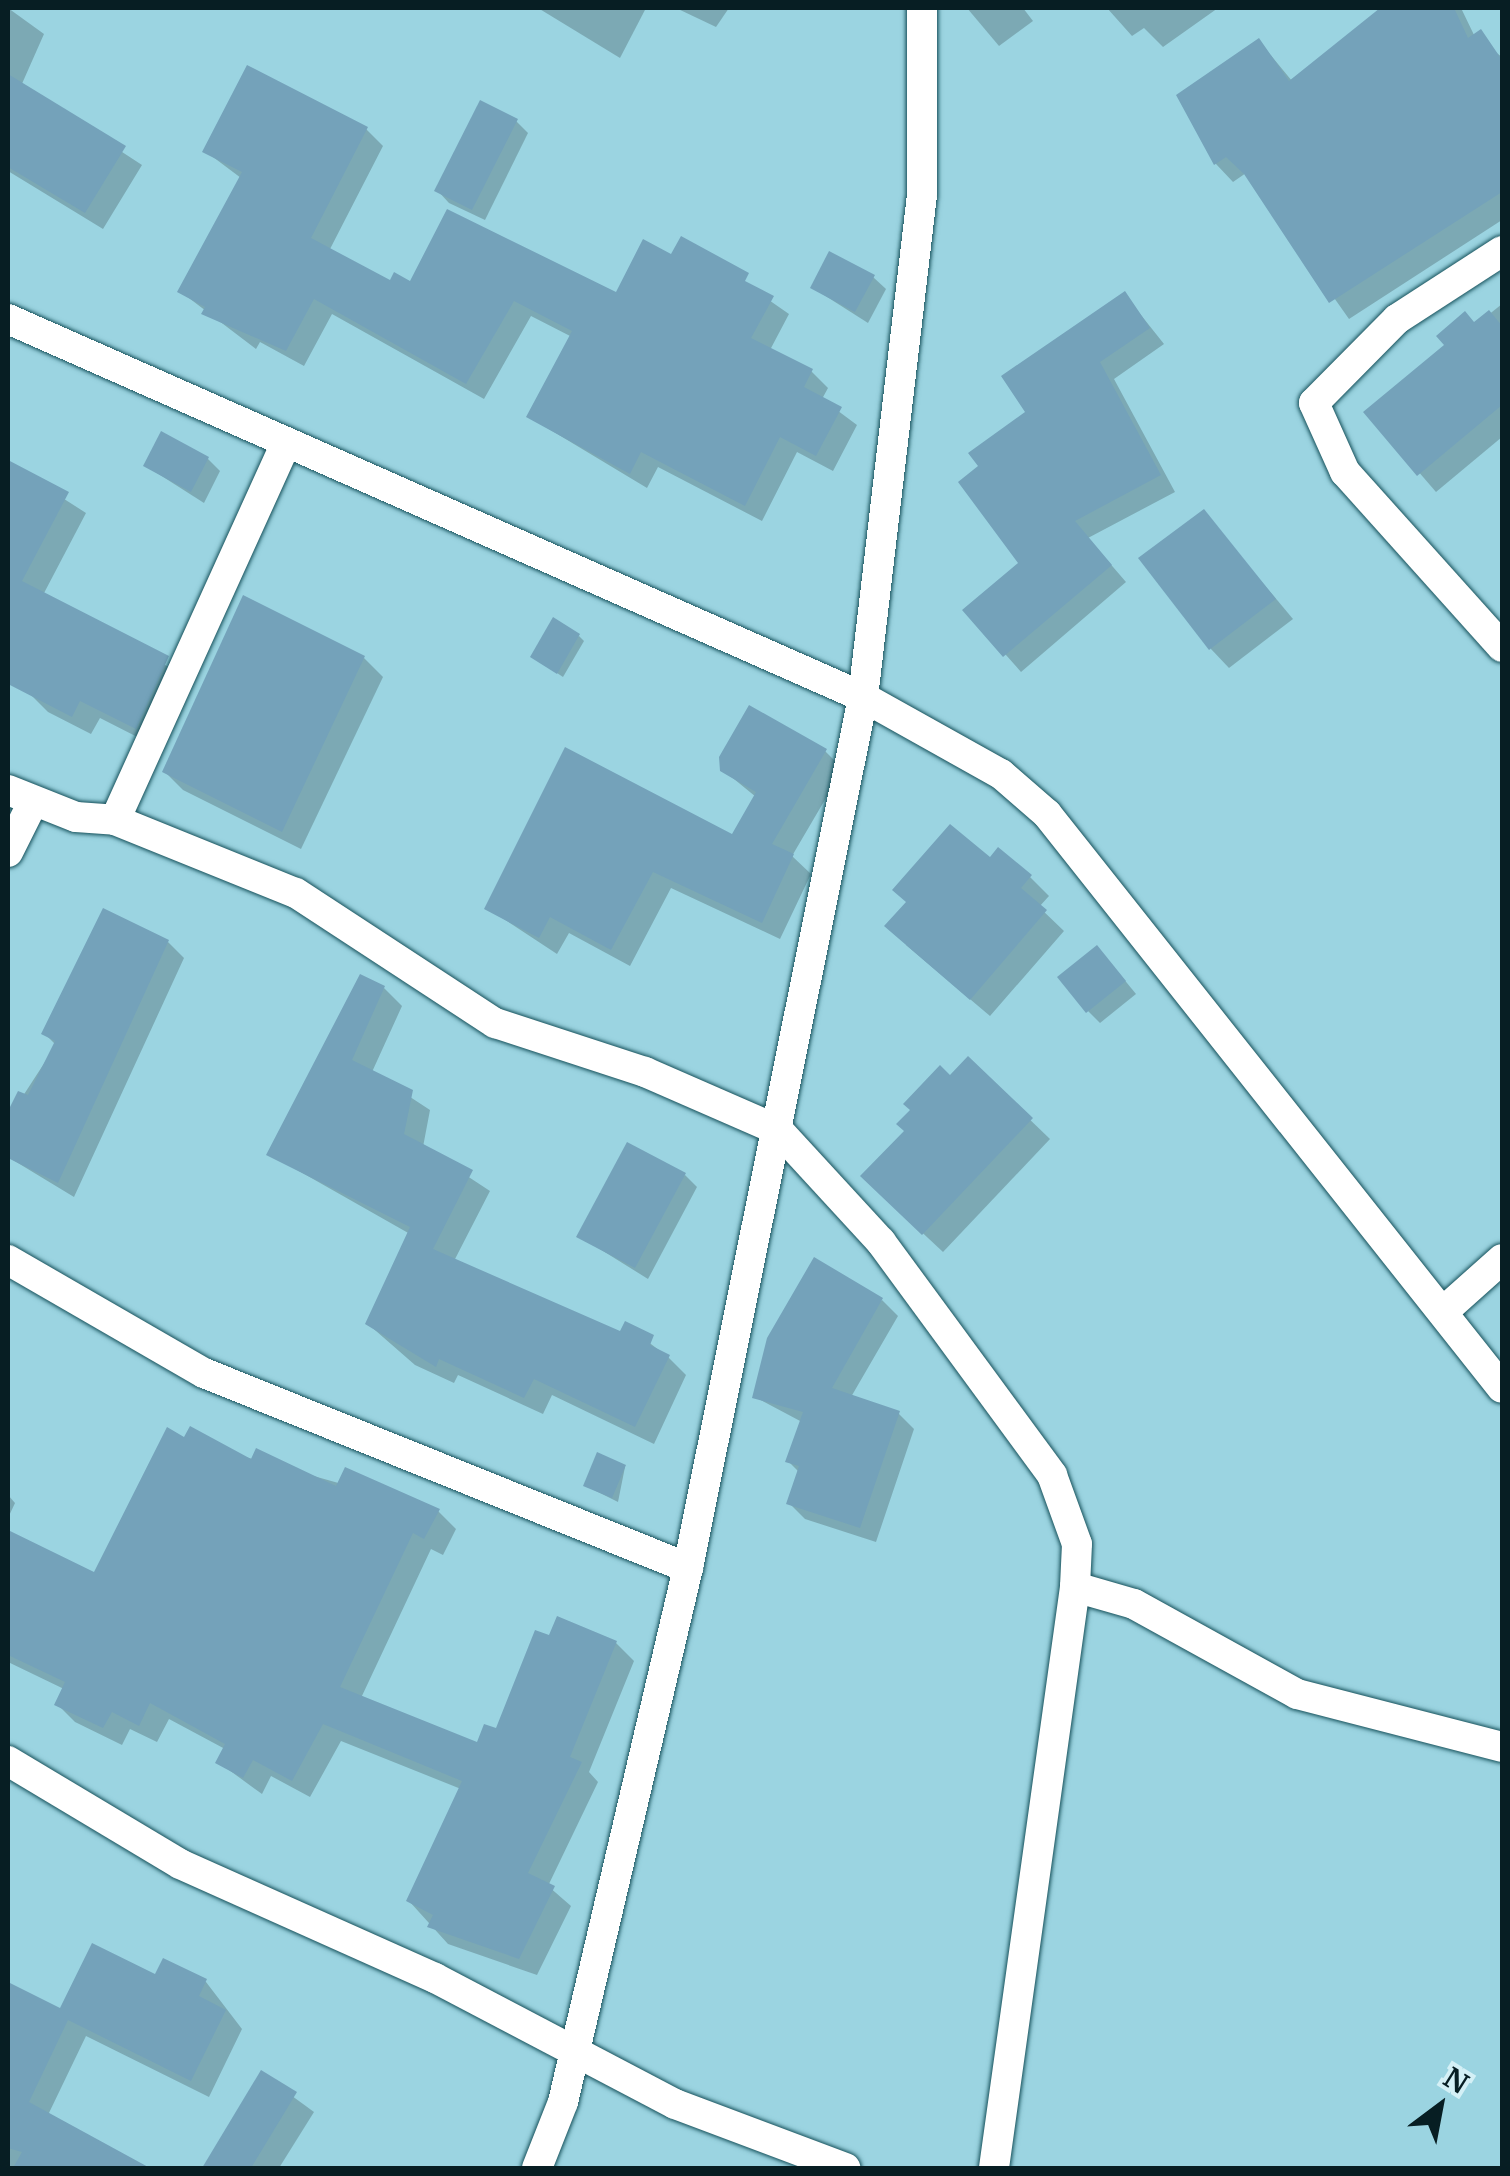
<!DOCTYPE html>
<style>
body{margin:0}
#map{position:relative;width:1510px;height:2176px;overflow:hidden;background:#9bd4e1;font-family:Merriweather,serif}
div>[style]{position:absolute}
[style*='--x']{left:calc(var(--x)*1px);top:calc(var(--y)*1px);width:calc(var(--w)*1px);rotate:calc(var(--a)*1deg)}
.shadow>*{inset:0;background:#0003}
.building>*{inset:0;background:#74a2ba}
.roads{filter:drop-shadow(0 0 2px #16515b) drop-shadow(0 0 2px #16515b)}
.street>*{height:30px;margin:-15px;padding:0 15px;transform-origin:15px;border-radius:15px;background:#fff}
span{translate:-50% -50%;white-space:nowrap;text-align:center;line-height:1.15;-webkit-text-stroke:9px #d4f0f6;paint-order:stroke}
.frame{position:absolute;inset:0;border:10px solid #071e23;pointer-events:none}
.north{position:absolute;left:1390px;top:2056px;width:100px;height:100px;-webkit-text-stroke:8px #d4f0f6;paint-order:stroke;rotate:32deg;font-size:28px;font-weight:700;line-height:40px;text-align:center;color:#071e23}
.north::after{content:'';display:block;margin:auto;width:35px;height:45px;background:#071e23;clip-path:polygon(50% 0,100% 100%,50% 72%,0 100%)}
</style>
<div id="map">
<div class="shadow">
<div style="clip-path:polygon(8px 8px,44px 34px,21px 86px,142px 165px,103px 229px,8px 171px)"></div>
<div style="clip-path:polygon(538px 8px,646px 8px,620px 58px)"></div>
<div style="clip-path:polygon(676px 8px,729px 8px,716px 27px)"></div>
<div style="clip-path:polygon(967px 8px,1023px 8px,1033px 21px,999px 46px)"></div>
<div style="clip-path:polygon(1107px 8px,1218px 8px,1163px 47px,1144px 28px,1132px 36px)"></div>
<div style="clip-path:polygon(1384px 8px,1461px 8px,1475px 37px,1502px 57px,1502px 220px,1349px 319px,1246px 173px,1233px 182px,1216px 164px,1179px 96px,1259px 41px,1292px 81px)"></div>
<div style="clip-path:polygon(516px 121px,528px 133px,485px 220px,449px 203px,437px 190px)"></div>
<div style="clip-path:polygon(366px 129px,383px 146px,329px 251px,391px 284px,617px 295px,672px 257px,682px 240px,789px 314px,770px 350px,811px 371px,828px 388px,822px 399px,857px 425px,833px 471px,797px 452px,762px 521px,658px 467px,647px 488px,529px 417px,572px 337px,531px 316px,484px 399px,332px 314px,304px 366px,260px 342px,256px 349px,181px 292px,241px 178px,205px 151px)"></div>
<div style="clip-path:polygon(873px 277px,886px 289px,868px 323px,813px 288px)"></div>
<div style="clip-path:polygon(1125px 295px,1164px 344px,1114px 379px,1175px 492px,1088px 538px,1126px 582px,1021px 672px,966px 610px,1021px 563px,982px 467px)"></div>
<div style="clip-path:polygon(1502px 304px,1502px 437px,1436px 492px,1367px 412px)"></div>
<div style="clip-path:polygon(208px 459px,220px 471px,204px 503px,146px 466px)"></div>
<div style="clip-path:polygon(8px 463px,86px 513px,43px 595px,186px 677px,155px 746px,100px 718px,91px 734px,48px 712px,29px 693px,34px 684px,8px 668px)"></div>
<div style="clip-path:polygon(1204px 513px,1293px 619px,1229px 668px,1211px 649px)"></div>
<div style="clip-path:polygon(579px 636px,584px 641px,563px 677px,533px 657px)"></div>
<div style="clip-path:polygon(364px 658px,383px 677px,301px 849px,183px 790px,165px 772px)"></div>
<div style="clip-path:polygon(825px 751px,843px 769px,792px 856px,811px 874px,780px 939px,671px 888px,630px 966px,569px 933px,557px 954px,487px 908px,733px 838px,756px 797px,723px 770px)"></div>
<div style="clip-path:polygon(990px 860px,1030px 877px,1049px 896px,1039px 907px,1064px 931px,990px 1016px,906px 945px,908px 903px)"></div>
<div style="clip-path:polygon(168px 942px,184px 958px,74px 1197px,8px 1157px,16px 1133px,8px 1119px,56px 1045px,44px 1033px)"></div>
<div style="clip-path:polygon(1109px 961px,1136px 994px,1100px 1023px,1088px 1011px)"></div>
<div style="clip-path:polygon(384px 988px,402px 1006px,372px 1072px,430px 1110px,423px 1147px,490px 1191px,454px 1261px,621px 1334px,626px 1325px,668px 1357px,686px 1375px,654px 1444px,552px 1395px,543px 1414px,458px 1375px,454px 1383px,415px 1365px,368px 1324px,410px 1234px,269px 1154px)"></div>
<div style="clip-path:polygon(968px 1060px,1050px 1139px,943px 1252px,882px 1195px,907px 1131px)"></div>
<div style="clip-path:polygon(685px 1175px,697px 1187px,648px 1279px,579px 1236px)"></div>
<div style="clip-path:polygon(882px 1300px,898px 1316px,851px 1397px,898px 1413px,914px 1429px,876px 1542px,805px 1519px,789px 1503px,800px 1473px,788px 1461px,802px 1422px,755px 1397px)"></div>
<div style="clip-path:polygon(185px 1440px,438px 1511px,456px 1529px,443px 1555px,431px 1549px,361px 1698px,478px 1746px,497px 1731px,550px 1638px,616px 1643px,634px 1661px,589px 1772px,598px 1782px,548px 1886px,571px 1906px,537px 1975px,448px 1944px,409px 1901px,461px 1789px,341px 1741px,310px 1797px,271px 1776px,262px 1794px,218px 1762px,225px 1749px,169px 1719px,157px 1742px,130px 1729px,122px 1745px,75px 1722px,57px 1704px,64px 1689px,8px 1662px,8px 1533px,95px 1576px)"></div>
<div style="clip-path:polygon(625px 1467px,618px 1502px,586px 1486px)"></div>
<div style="clip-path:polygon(8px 1495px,15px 1503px,8px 1518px)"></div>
<div style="clip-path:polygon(164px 1961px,206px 1982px,242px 2029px,209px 2097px,86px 2036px,48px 2115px,139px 2168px,8px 2166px,8px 1984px,61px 2011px,156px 1978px)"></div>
<div style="clip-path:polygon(262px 2074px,314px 2112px,279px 2168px,208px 2168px)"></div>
</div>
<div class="building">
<div style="clip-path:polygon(1380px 8px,1454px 8px,1468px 38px,1481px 29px,1502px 60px,1502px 192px,1329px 303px,1244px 174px,1226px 157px,1214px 165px,1176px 95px,1259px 38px,1289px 81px)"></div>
<div style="clip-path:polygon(247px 65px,368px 127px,311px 238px,390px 280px,394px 272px,410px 281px,447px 209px,616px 292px,643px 239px,671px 254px,681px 236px,749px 273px,745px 281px,774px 296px,751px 338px,813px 369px,804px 387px,842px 407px,816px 456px,780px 437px,745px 506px,641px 452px,630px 474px,526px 417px,572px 331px,514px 301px,466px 384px,314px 299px,286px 351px,201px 314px,205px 307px,177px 292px,242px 172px,202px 152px)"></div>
<div style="clip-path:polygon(8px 74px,126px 146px,85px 213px,8px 167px)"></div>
<div style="clip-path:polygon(480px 100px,518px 119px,472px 210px,434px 191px)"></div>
<div style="clip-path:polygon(829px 251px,875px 275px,855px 312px,810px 288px)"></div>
<div style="clip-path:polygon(1125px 291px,1150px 328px,1100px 362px,1161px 475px,1075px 521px,1112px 565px,1003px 657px,962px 610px,1018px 563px,958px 482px,978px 466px,968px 453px,1025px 412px,1001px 376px)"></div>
<div style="clip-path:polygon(1489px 310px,1502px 326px,1502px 405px,1417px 476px,1363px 412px,1444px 345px,1436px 336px,1465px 311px,1474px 322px)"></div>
<div style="clip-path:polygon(161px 431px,209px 457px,191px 492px,143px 466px)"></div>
<div style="clip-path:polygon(8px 460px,69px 492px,22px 581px,169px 656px,136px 729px,80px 701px,72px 717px,8px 684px)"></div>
<div style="clip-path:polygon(1204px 509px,1276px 599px,1209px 650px,1138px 558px)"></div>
<div style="clip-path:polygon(243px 595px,365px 656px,282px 832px,162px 772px)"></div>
<div style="clip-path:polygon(553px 617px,580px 634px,557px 674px,530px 657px)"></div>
<div style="clip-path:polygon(749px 705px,827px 749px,772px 844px,794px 854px,762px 923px,653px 872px,611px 950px,550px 917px,539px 938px,484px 909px,565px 747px,732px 834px,756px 792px,720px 771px,719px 757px)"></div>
<div style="clip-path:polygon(950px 824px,990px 857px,998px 847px,1032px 875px,1021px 888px,1047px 910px,970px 1000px,884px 926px,906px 902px,892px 890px)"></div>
<div style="clip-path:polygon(103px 908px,169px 940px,58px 1183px,8px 1158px,8px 1111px,18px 1091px,28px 1095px,55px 1041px,41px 1034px)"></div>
<div style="clip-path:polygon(1097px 945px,1126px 981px,1086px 1013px,1057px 977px)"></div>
<div style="clip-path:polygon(360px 974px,385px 986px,352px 1060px,413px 1090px,404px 1134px,473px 1170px,433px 1249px,620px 1331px,625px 1321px,654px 1335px,650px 1345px,670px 1355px,635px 1427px,534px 1379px,524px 1398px,439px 1359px,436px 1367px,365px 1324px,410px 1227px,266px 1155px)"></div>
<div style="clip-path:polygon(968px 1056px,1033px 1118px,922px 1235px,860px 1176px,904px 1131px,896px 1124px,910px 1110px,903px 1104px,940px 1065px,950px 1075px)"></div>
<div style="clip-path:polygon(627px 1142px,686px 1173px,635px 1268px,576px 1237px)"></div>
<div style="clip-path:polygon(814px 1257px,883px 1298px,832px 1388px,900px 1411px,860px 1528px,786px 1504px,799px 1466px,785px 1462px,803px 1412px,752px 1398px,767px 1338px)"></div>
<div style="clip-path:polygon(190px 1426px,251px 1459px,256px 1448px,336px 1486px,345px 1467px,440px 1509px,424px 1539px,413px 1533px,340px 1687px,477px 1742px,484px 1724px,496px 1728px,535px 1630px,549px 1635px,557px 1616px,617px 1641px,570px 1757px,582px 1762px,528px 1873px,555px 1886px,519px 1959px,427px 1927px,433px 1915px,406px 1901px,462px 1781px,323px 1724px,292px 1781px,253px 1760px,243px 1778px,215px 1763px,225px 1744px,150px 1703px,139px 1726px,112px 1712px,103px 1728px,54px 1705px,65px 1682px,8px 1655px,8px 1530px,94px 1572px,167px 1427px,184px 1437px)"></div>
<div style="clip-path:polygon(597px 1452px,626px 1465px,612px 1498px,583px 1486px)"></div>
<div style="clip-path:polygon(92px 1943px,155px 1974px,163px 1958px,207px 1979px,199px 1996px,226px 2010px,191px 2081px,68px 2020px,29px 2102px,150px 2168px,13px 2168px,22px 2152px,8px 2148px,8px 1982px,60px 2008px)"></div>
<div style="clip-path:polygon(261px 2070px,297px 2092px,251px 2168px,202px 2168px)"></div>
</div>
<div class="roads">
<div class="street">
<div style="--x:1502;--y:251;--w:125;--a:147.1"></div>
<div style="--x:1397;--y:319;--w:118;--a:134.7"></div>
<div style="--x:1314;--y:403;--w:76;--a:65.8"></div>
<div style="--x:1345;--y:472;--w:235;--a:48.1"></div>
<div style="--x:8;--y:319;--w:935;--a:23.85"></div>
<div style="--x:863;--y:697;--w:158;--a:29.2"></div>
<div style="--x:1001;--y:774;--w:61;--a:41"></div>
<div style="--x:1047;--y:814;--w:732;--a:51.6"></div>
<div style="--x:8;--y:790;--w:73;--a:21.7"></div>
<div style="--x:76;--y:817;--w:39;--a:4"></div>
<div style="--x:115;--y:820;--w:414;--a:-65.6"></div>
<div style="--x:115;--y:820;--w:195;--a:22"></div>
<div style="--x:296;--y:893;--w:238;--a:33.2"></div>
<div style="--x:495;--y:1023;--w:158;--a:18.1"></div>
<div style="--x:645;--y:1072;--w:145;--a:23.6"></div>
<div style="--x:778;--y:1130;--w:152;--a:47.4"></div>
<div style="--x:881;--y:1242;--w:289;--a:53.7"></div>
<div style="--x:1052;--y:1475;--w:73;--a:70.1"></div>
<div style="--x:1077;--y:1544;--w:43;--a:92.7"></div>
<div style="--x:1075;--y:1587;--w:587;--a:97.94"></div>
<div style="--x:8;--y:852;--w:56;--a:-63.4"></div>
<div style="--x:8;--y:1260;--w:226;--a:30"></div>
<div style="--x:204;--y:1373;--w:522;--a:21.94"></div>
<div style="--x:1445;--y:1310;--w:76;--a:-41.8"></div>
<div style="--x:1075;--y:1587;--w:61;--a:16.1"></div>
<div style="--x:1134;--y:1604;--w:186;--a:28.9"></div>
<div style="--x:1297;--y:1694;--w:212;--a:14.5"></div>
<div style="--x:8;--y:1761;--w:200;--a:30.9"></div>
<div style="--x:180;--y:1864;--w:279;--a:24.1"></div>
<div style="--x:435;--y:1978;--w:271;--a:27.7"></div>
<div style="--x:675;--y:2104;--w:182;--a:20.6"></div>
<div style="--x:537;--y:2168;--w:71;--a:-68.5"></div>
<div style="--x:563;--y:2102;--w:548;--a:-76.83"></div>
<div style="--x:688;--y:1568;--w:888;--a:-78.64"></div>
<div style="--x:863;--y:697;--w:505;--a:-83.3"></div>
<div style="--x:922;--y:195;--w:187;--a:-90"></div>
</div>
</div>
<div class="frame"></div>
<div class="north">N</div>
</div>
